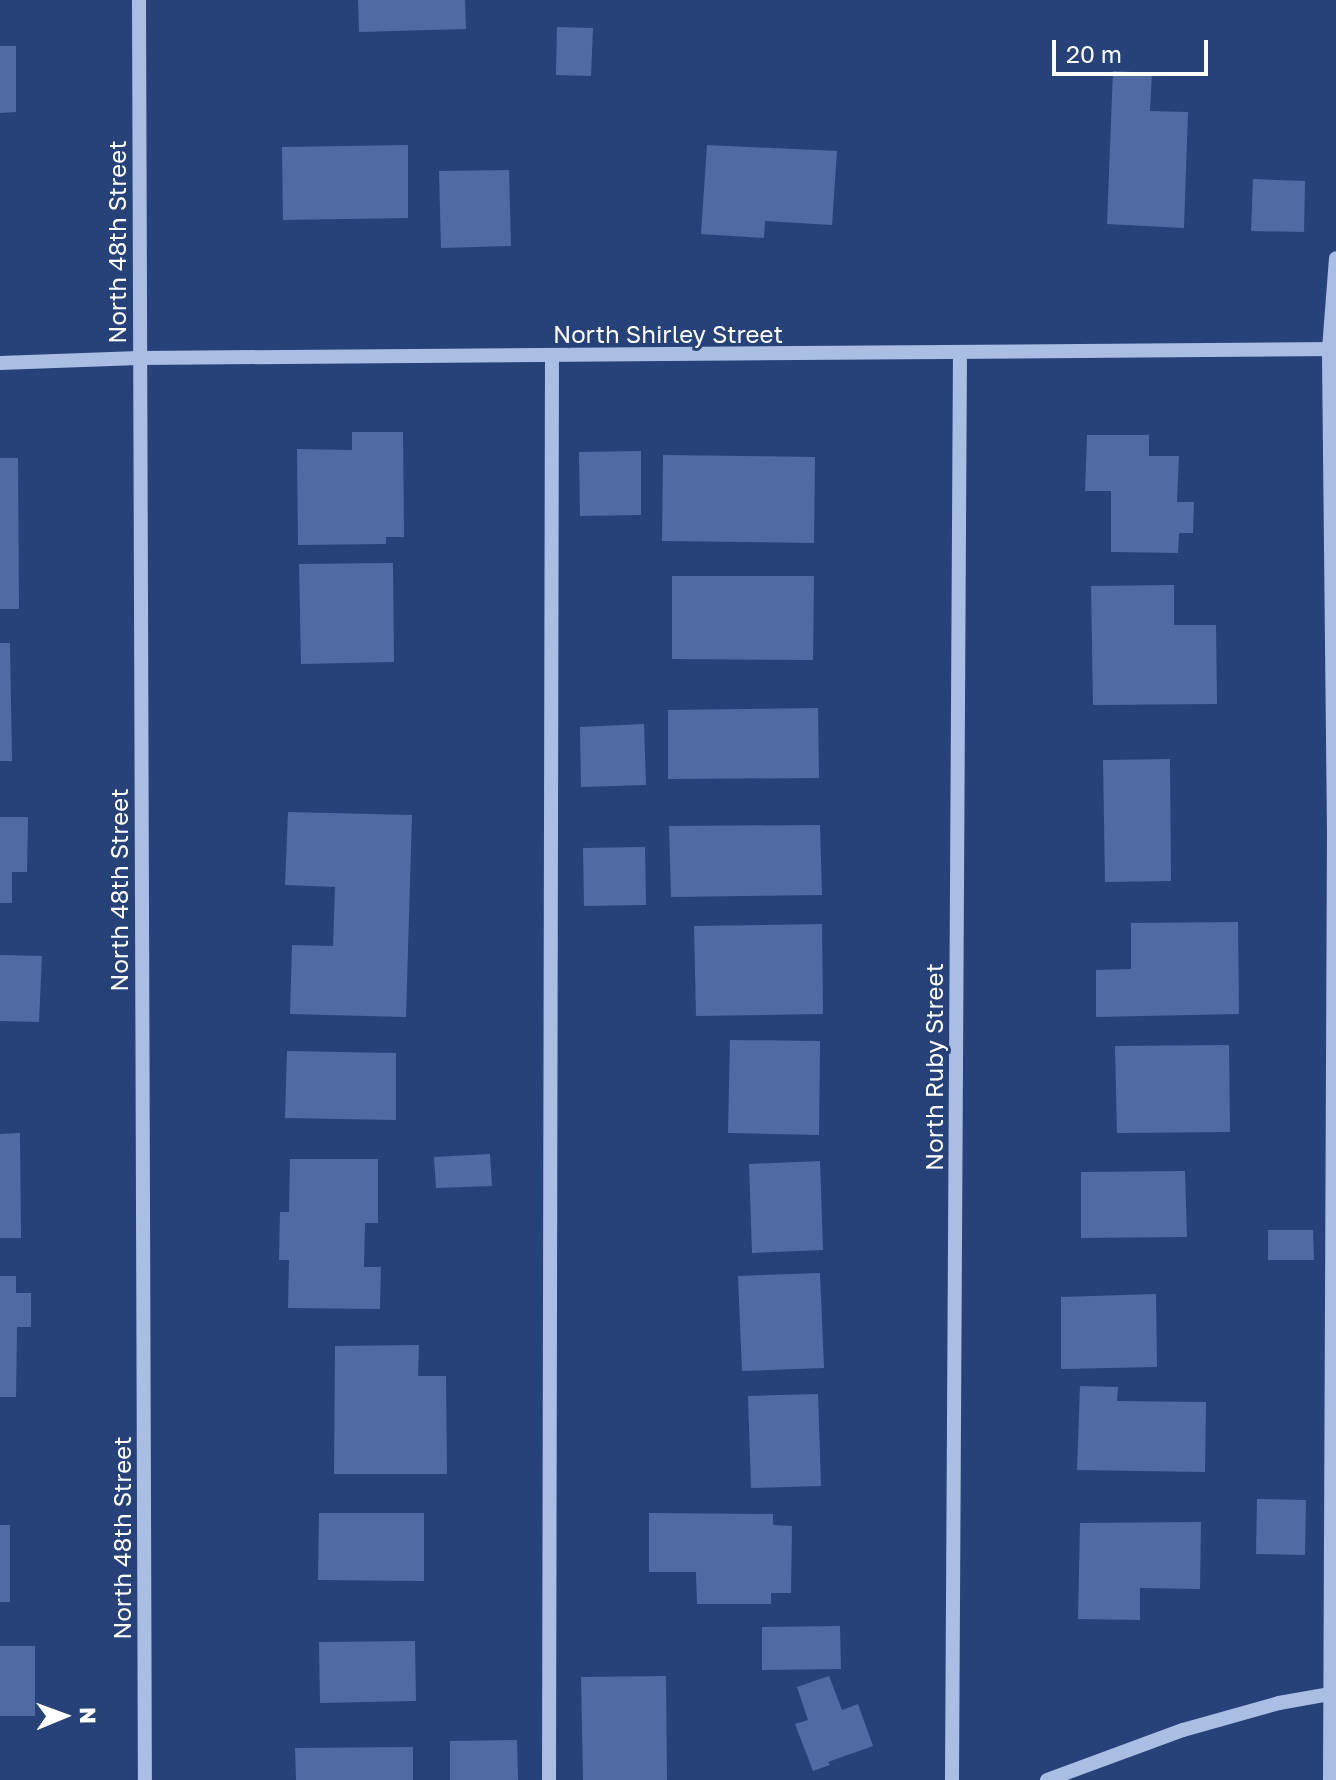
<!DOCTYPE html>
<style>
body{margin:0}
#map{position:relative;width:1336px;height:1780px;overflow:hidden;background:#274279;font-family:"Golos Text",sans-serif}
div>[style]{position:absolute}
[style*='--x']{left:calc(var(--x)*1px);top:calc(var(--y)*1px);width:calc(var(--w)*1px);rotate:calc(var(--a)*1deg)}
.building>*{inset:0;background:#506ba3}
.minor>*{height:14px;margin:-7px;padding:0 7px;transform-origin:7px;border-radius:7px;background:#aabee3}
span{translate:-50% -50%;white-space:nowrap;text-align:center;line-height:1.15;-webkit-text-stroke:6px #274279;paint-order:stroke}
.street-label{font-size:24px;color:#fff}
.north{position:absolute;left:24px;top:1676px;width:80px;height:80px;-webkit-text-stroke:6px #274279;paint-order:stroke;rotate:89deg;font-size:22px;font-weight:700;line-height:32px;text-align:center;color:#fff}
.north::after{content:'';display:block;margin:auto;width:28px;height:36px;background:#fff;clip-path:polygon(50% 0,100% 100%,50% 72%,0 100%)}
.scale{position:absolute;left:1052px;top:40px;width:156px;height:36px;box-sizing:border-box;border:4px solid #fff;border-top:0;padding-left:10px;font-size:24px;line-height:28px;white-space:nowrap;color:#fff;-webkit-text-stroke:6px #274279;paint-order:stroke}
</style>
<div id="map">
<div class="building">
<div style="clip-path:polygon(358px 0,465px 0,466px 29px,359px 32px)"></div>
<div style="clip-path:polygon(557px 27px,593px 28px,591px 76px,556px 75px)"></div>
<div style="clip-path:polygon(0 46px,16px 46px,16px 112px,0 113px)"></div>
<div style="clip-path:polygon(1113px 71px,1152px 73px,1150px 111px,1188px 112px,1184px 228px,1107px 224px)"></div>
<div style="clip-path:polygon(408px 145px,408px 218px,283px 220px,282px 147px)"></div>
<div style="clip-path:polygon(707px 145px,837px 151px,832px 225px,765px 221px,764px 238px,701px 234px)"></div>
<div style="clip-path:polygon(509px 170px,511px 246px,441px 248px,439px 171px)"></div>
<div style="clip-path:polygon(1253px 179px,1305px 181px,1304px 232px,1251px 231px)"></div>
<div style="clip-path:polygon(352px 432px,403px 432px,404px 537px,386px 537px,386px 544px,298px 545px,297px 449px,352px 450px)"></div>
<div style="clip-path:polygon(1087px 435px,1149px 435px,1149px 456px,1179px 456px,1177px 502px,1194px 502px,1193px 533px,1179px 533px,1178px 553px,1111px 552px,1111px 491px,1085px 491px)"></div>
<div style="clip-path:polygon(641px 451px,641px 515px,580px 516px,579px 452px)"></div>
<div style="clip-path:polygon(663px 455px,815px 457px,814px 543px,662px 541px)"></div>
<div style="clip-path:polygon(0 458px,18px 458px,19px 609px,0 609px)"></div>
<div style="clip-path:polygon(393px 563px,394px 662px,301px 664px,299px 564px)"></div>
<div style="clip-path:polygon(672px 576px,814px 576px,813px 660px,672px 659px)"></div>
<div style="clip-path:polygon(1174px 585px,1174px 625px,1216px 625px,1217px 704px,1093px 705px,1091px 586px)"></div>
<div style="clip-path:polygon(0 643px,10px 643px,12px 761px,0 761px)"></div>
<div style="clip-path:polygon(818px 708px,819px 778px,668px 779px,668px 710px)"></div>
<div style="clip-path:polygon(644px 724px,646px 785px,581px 787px,580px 727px)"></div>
<div style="clip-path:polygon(1170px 759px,1171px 881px,1105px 882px,1103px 760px)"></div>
<div style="clip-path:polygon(288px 812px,412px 815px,406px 1017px,290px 1014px,292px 945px,333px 946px,335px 887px,285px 885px)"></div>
<div style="clip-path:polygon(0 817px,28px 817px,27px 872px,12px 872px,12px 903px,0 903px)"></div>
<div style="clip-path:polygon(820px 825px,822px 895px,671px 897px,669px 826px)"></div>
<div style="clip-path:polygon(645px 847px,646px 905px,584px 906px,583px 848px)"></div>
<div style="clip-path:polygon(1238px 922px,1239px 1014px,1096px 1017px,1096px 970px,1131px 969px,1131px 923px)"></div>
<div style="clip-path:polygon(822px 924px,823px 1014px,696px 1016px,694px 926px)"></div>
<div style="clip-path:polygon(0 955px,42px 956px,39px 1022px,0 1021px)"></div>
<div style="clip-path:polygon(730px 1040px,820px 1041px,819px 1135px,728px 1133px)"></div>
<div style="clip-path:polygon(1229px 1045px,1230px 1132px,1117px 1133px,1115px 1046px)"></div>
<div style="clip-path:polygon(287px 1051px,396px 1053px,396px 1120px,285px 1118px)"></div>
<div style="clip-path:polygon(20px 1133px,21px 1238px,0 1238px,0 1134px)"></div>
<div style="clip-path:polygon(490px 1154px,492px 1186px,436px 1188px,434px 1157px)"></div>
<div style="clip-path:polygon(290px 1159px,378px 1159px,378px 1223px,365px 1223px,364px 1267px,381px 1267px,380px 1309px,288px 1308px,289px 1260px,279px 1260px,280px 1212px,289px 1212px)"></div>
<div style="clip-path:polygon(820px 1161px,823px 1250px,752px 1253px,749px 1164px)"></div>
<div style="clip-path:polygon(1185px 1171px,1187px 1237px,1081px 1238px,1081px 1172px)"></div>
<div style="clip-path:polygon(1268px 1230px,1313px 1230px,1314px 1260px,1268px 1260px)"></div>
<div style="clip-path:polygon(820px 1273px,824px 1368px,742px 1371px,738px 1276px)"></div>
<div style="clip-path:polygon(0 1276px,16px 1276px,16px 1293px,31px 1293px,31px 1327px,17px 1327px,16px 1397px,0 1397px)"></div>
<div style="clip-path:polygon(1156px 1294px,1157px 1367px,1061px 1369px,1061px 1297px)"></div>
<div style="clip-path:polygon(419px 1345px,418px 1376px,446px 1376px,447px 1474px,334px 1474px,335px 1346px)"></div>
<div style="clip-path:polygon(1080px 1386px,1118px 1387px,1117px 1401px,1206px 1402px,1205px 1472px,1077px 1470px)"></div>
<div style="clip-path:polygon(818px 1394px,821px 1486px,751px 1488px,748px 1396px)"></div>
<div style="clip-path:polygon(1257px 1499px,1306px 1500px,1305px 1555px,1256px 1554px)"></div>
<div style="clip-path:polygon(319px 1513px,424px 1513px,424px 1581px,318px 1580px)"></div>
<div style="clip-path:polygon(649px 1513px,773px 1514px,773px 1525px,792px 1526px,791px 1593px,771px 1593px,771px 1604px,697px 1604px,696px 1572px,649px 1572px)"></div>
<div style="clip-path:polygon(1201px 1522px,1200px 1589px,1140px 1588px,1140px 1620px,1078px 1619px,1080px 1523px)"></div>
<div style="clip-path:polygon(0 1525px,10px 1525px,10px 1602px,0 1602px)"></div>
<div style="clip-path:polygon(840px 1626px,841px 1669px,762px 1670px,762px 1627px)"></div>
<div style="clip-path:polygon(415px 1641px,416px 1701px,320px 1703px,319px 1642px)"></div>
<div style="clip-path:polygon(0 1646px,35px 1646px,35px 1716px,0 1716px)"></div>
<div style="clip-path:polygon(666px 1676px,667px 1780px,583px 1780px,581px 1677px)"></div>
<div style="clip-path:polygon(829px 1676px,842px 1710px,858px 1704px,873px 1746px,828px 1762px,830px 1765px,813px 1771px,795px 1724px,808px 1720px,797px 1687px)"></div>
<div style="clip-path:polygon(517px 1740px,518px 1780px,450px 1780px,450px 1741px)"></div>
<div style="clip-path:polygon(413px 1747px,413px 1780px,296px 1780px,295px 1748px)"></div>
</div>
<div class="minor">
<div style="--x:139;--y:0;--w:1780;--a:89.81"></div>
<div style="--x:0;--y:363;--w:139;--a:-2.1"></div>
<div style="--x:139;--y:358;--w:1196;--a:-0.43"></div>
<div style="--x:549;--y:1780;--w:1424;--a:-89.88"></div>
<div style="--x:952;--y:1780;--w:1426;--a:-89.68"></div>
<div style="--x:1047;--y:1780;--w:145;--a:-20.2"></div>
<div style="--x:1183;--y:1730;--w:100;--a:-15.7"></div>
<div style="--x:1279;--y:1703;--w:58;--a:-10"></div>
<div style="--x:1330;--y:1780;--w:946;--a:-89.76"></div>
<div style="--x:1334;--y:834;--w:485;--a:-90.6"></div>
<div style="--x:1329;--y:349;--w:91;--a:-85.6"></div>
</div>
<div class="street-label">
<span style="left:117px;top:242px;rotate:-90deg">North 48th Street</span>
<span style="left:668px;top:334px">North Shirley Street</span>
<span style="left:119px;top:890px;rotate:-90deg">North 48th Street</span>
<span style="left:934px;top:1067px;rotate:-90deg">North Ruby Street</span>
<span style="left:122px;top:1538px;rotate:-90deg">North 48th Street</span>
</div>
<div class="north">N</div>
<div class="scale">20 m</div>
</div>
